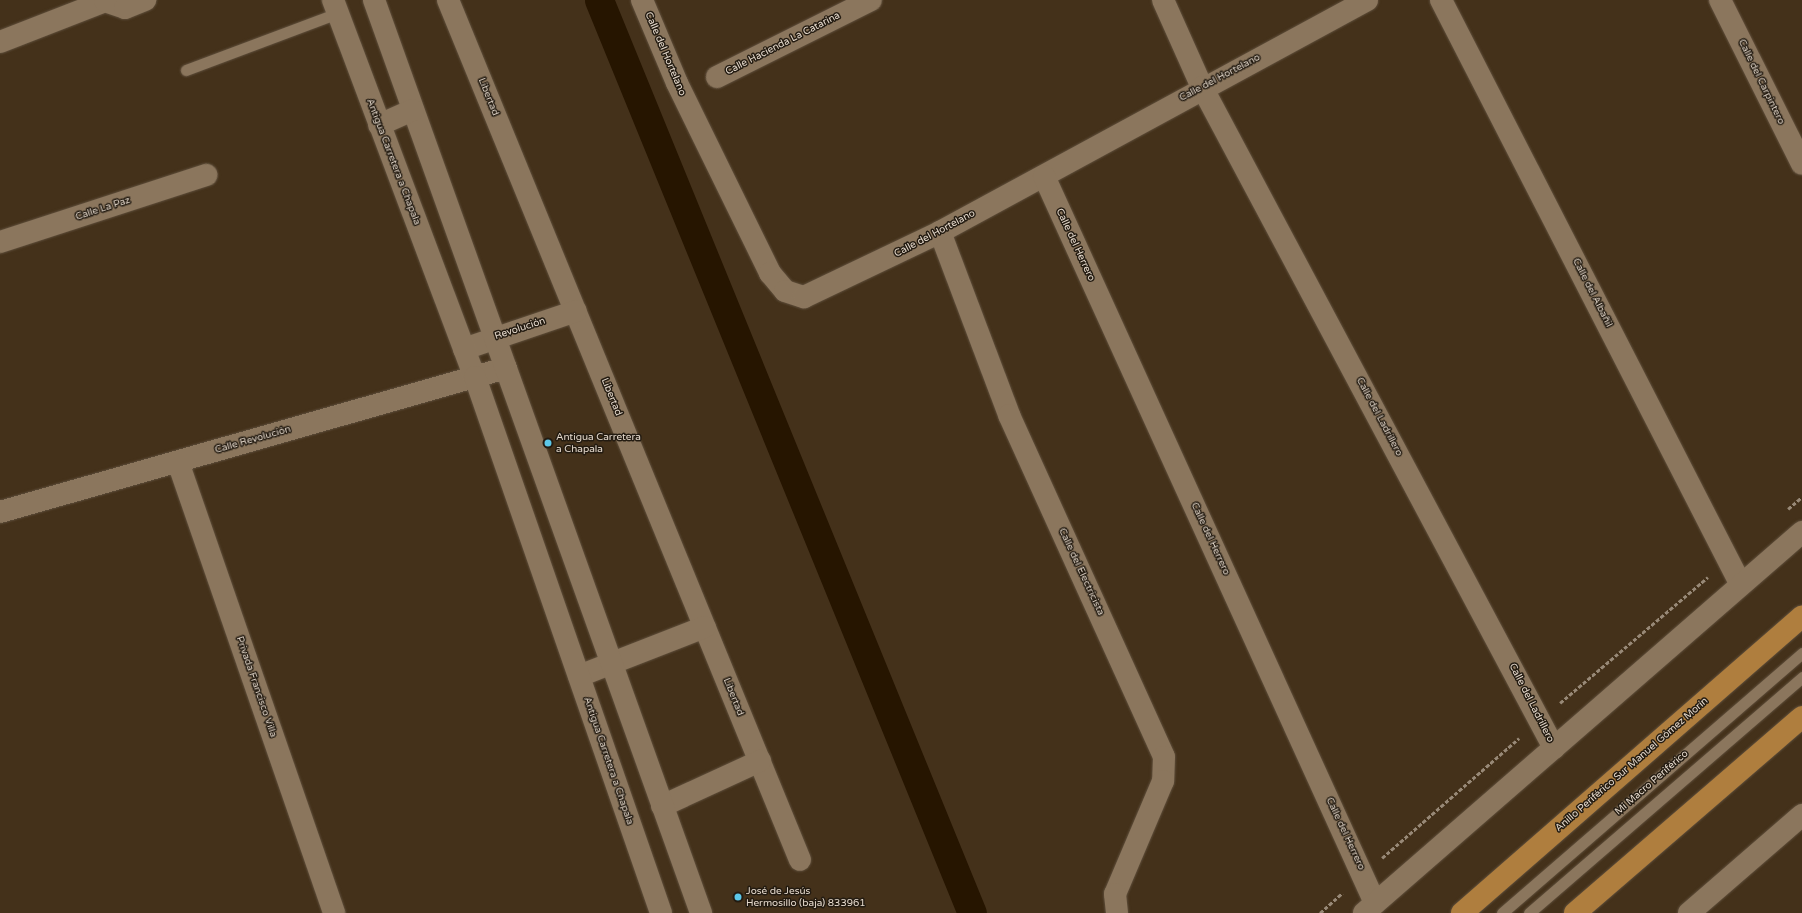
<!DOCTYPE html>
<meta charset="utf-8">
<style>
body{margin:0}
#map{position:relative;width:1802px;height:913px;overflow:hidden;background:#44311a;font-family:"Varela Round",sans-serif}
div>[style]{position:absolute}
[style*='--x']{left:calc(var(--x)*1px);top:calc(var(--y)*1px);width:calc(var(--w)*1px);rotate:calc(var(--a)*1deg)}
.canal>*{height:29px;margin:-14.5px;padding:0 14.5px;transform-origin:14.5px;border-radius:14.5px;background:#261500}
.path>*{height:2.5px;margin-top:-1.25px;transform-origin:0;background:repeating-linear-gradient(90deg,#988977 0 4px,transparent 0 6px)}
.roads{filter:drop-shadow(0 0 1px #5f4f3c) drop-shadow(0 0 1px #5f4f3c)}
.lane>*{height:11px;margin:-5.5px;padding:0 5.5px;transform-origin:5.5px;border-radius:5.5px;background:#8b765d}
.street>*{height:22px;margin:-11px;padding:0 11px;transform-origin:11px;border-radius:11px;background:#8b765d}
.secondary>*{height:22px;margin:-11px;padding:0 11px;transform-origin:11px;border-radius:11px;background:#8b765d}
.highway>*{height:22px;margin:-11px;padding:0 11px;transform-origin:11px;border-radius:11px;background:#af7e3e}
.dots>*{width:11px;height:11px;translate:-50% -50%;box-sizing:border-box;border:2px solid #231b11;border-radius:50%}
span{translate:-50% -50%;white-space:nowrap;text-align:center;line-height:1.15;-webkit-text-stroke:3px #231b11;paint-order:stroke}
.street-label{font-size:10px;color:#e6dacd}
.poi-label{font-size:10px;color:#e6dacd}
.left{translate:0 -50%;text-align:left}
</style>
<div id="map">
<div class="canal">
<div style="--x:599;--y:0;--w:986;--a:67.78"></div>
</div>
<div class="path">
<div style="--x:1788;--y:509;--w:18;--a:-41"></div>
<div style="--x:1560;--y:703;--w:194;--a:-40.4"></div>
<div style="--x:1382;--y:858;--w:182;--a:-41.2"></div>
<div style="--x:1320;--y:913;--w:30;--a:-42"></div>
</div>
<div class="roads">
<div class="lane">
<div style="--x:186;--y:70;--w:162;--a:-20.6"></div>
<div style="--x:1502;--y:913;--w:397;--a:-40.9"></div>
<div style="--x:1529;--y:913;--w:361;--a:-40.8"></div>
</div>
<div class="street">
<div style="--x:448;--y:0;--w:929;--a:67.74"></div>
<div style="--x:642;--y:0;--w:90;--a:67.1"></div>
<div style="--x:677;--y:83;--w:212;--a:63.9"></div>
<div style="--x:770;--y:273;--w:23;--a:50"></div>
<div style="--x:785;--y:291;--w:20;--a:18"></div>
<div style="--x:804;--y:297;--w:151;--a:-25.5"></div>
<div style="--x:940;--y:232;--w:486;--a:-28.5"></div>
<div style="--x:1163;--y:0;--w:95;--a:65.9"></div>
<div style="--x:1202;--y:87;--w:749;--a:61.96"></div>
<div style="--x:1441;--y:0;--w:657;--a:62.85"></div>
<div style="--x:1720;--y:0;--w:183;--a:63.4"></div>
<div style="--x:0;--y:42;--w:113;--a:-21.3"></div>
<div style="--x:105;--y:1;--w:21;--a:19"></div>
<div style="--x:125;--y:8;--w:22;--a:-22"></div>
<div style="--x:717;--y:77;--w:172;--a:-26.6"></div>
<div style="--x:1044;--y:176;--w:799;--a:65.52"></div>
<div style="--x:940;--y:232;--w:196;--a:69.3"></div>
<div style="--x:1009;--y:415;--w:375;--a:65.6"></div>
<div style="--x:1164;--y:757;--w:24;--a:92"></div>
<div style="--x:1163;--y:781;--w:123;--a:113"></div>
<div style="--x:1115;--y:894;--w:19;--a:84"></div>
<div style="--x:0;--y:242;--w:217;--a:-18"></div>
<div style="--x:464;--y:349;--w:118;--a:-18.7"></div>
<div style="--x:178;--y:462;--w:477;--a:70.9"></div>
<div style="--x:0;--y:512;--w:526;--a:-15.89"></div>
<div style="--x:579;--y:676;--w:135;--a:-21.3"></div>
<div style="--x:662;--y:806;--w:108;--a:-24.7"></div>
</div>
<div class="secondary">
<div style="--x:333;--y:0;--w:403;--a:69.4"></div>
<div style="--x:475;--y:377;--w:567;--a:70.86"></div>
<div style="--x:374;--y:0;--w:970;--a:70.29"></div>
<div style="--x:379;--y:125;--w:37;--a:-24"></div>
<div style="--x:1364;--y:913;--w:581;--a:-41.02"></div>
<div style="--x:1689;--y:913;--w:150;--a:-40.9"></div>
</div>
<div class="highway">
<div style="--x:1462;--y:913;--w:451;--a:-41.1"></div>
<div style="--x:1575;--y:913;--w:300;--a:-40.8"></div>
</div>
</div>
<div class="dots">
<div style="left:548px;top:443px;background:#5cc7e8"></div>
<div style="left:738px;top:897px;background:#5cc7e8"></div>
</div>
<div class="street-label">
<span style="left:783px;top:44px;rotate:-27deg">Calle Hacienda La Catarina</span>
<span style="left:665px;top:54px;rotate:67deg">Calle del Hortelano</span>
<span style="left:1220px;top:78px;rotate:-28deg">Calle del Hortelano</span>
<span style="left:1761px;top:82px;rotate:64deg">Calle del Carpintero</span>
<span style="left:488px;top:97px;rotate:68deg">Libertad</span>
<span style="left:393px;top:162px;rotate:69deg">Antigua Carretera a Chapala</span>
<span style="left:103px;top:209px;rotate:-18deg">Calle La Paz</span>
<span style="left:935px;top:234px;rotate:-28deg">Calle del Hortelano</span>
<span style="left:1075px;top:245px;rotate:65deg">Calle del Herrero</span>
<span style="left:1592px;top:293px;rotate:63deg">Calle del Albañil</span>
<span style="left:520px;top:329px;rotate:-18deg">Revolución</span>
<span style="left:611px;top:397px;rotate:68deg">Libertad</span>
<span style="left:1379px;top:417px;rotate:62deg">Calle del Ladrillero</span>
<span style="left:253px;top:440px;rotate:-16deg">Calle Revolución</span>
<span style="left:1210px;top:539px;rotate:65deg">Calle del Herrero</span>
<span style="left:1081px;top:572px;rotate:65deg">Calle del Electricista</span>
<span style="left:256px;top:687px;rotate:71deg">Privada Francisco Villa</span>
<span style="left:733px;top:697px;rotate:68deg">Libertad</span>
<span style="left:1531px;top:703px;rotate:63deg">Calle del Ladrillero</span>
<span style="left:608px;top:761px;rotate:71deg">Antigua Carretera a Chapala</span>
<span style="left:1632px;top:765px;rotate:-41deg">Anillo Periférico Sur Manuel Gómez Morín</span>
<span style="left:1652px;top:783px;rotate:-41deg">Mi Macro Periférico</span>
<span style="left:1345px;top:834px;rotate:65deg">Calle del Herrero</span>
</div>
<div class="poi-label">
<span class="left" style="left:556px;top:443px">Antigua Carretera<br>a Chapala</span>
<span class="left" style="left:746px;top:897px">José de Jesús<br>Hermosillo (baja) 833961</span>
</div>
</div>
